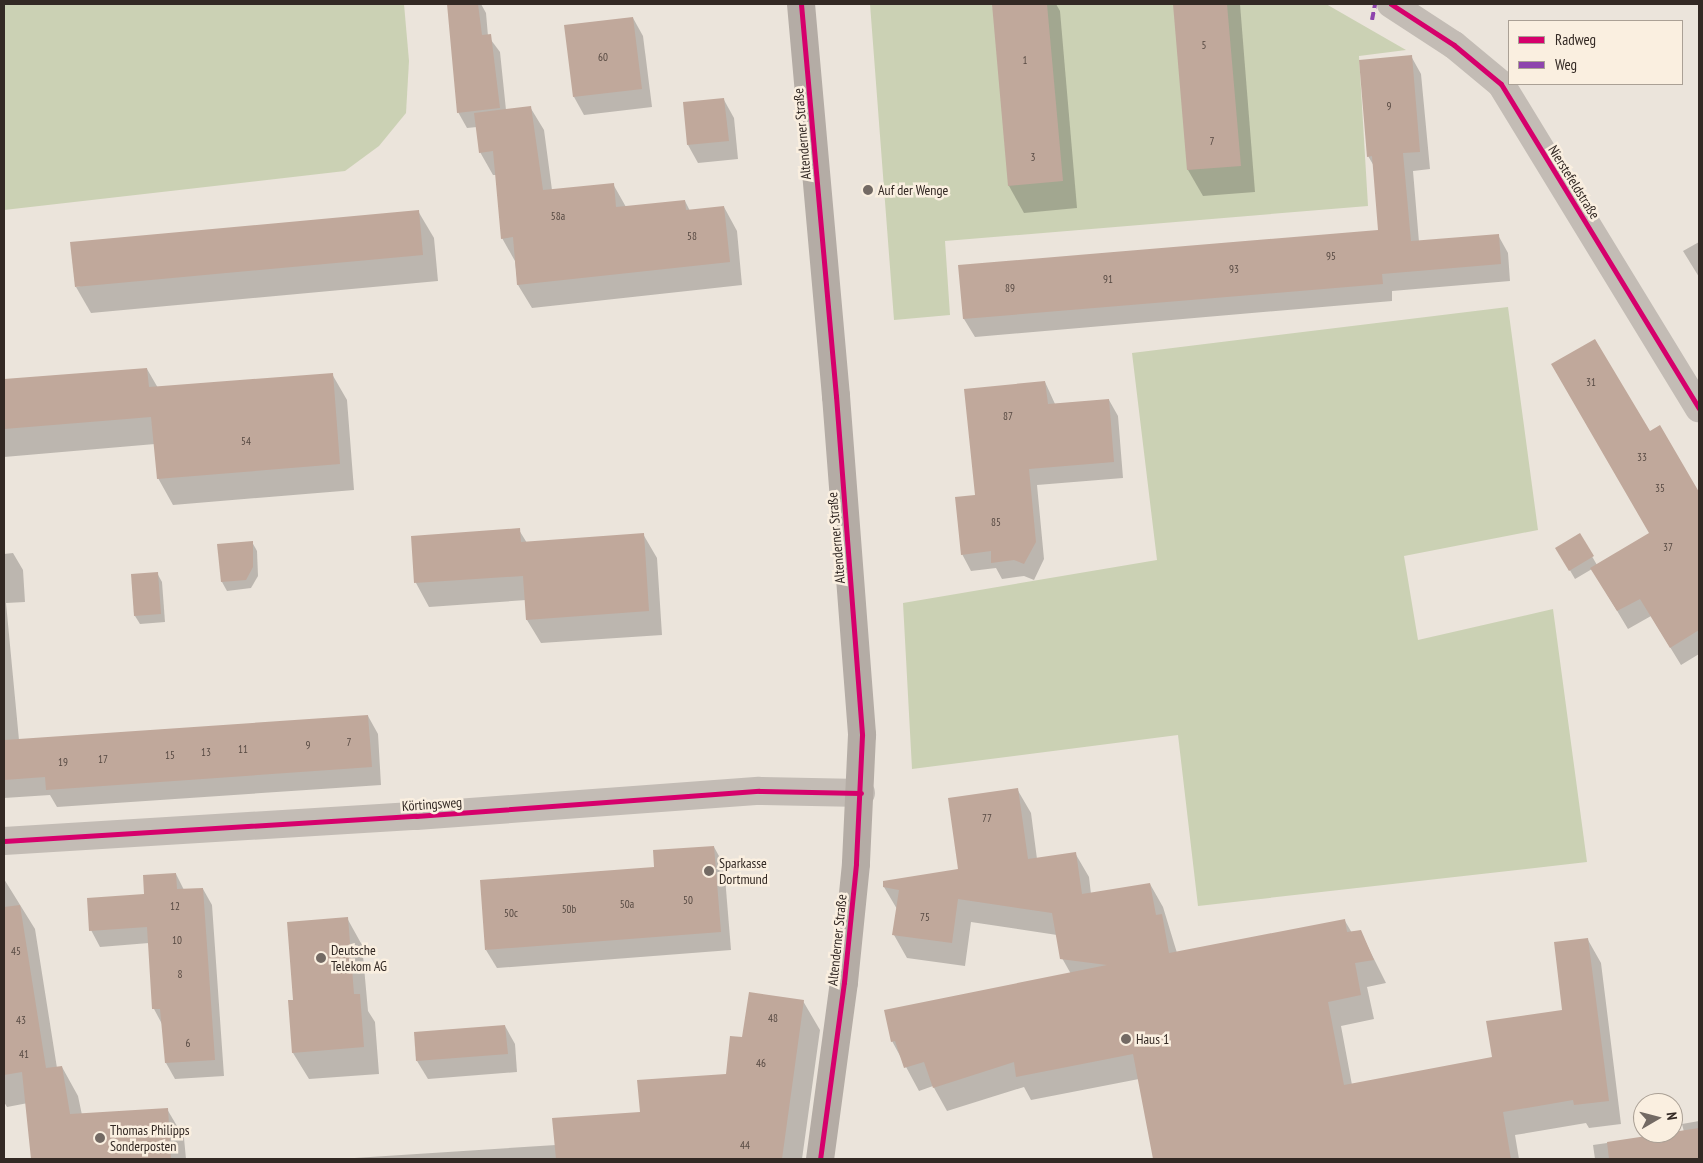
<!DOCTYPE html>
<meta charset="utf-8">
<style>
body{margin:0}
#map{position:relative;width:1703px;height:1163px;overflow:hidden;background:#ebe4db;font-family:"PT Sans Narrow",sans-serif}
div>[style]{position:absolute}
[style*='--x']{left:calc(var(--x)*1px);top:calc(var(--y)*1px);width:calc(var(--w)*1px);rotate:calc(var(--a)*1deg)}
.green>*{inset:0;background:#cbd1b4}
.shadow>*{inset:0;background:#0003}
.building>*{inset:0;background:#c0a89b}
.street>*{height:28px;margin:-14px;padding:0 14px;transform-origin:14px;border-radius:14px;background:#c3bcb5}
.secondary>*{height:28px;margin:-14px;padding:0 14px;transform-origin:14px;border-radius:14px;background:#b4aca5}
.quiet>*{height:4px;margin-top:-2px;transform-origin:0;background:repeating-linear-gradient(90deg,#8e44ad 0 8px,transparent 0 12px)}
.cycleway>*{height:5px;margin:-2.5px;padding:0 2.5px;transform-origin:2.5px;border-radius:2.5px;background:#d6006c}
.dots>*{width:14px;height:14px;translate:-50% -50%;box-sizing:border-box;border:2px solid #faefe0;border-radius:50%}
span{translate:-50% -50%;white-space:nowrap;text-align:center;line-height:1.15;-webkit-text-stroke:5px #faefe0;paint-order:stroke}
.number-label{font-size:11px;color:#564942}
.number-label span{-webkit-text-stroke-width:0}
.street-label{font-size:14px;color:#332924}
.poi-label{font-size:14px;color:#332924}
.left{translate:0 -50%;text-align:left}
.frame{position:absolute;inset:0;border:5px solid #332924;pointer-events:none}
.legend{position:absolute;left:1508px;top:20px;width:175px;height:65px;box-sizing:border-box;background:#faefe0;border:1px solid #aaa095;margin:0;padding:6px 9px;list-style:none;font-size:15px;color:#332924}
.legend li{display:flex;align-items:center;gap:10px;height:25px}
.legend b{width:25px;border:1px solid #aaa095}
.north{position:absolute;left:1633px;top:1093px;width:50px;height:50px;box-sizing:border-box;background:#faefe0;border:1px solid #aaa095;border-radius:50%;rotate:82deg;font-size:14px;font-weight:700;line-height:20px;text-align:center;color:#332924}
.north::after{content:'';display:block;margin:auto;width:18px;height:22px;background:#736a64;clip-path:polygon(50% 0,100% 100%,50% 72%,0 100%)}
</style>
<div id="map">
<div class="green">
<div style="clip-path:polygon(4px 4px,404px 4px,409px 61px,406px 113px,379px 146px,345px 171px,4px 210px)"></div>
<div style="clip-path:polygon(870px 4px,1326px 4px,1406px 50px,1359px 56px,1368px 206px,945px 241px,950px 315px,894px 320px)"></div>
<div style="clip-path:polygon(1508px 307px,1538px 530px,1404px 556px,1418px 640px,1553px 609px,1587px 862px,1198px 906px,1178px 735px,912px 769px,903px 603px,1157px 560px,1132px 353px)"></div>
</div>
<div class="shadow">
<div style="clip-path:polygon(448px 4px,481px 4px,486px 13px,488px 36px,500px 52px,506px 110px,530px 107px,544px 130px,552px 190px,613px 184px,626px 207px,685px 201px,690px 211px,724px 207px,737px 231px,742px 285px,532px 308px,518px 285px,515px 261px,502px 238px,497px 175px,493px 175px,480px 152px,477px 127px,467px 128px,458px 112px)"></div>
<div style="clip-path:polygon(993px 4px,1056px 4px,1060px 11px,1077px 208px,1024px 213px,1009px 186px)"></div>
<div style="clip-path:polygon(1174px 4px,1240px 4px,1255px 192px,1203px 196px,1188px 170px)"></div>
<div style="clip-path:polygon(633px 18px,643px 36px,652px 107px,584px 115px,574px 97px,565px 26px)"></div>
<div style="clip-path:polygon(1411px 56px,1421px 74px,1430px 169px,1413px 171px,1419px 242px,1498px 235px,1508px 253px,1510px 281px,1392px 291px,1392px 301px,975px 337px,964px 319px,959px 266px,1380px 231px,1374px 166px,1368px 156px)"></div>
<div style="clip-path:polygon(724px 100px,734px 118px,738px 159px,698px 163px,688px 145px)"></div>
<div style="clip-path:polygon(418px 211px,434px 238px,438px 281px,91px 313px,76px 287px)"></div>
<div style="clip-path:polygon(1699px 242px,1699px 277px,1683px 251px)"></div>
<div style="clip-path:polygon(147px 369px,158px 388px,332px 374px,347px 400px,354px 490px,173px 505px,158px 478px,155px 444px,4px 457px,4px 380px)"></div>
<div style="clip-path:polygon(1045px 382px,1055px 404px,1109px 400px,1118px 416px,1123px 478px,1037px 485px,1044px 559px,1034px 580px,1024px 576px,1002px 579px,996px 568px,971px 571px,962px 554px,976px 496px)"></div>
<div style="clip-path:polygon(1659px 427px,1699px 494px,1699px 654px,1681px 665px,1651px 616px,1628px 629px,1592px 569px,1575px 579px,1557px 548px,1579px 534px,1597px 565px,1651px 534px,1649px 433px)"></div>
<div style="clip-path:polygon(519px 530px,527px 543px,643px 534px,657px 558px,662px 635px,541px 643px,527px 620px,526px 600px,429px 607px,416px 583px,412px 537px)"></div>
<div style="clip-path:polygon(252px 542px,257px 551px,258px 576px,251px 588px,227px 591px,222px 582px,218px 545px)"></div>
<div style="clip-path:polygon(13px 553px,23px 570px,25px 602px,6px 603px,19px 740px,368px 716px,378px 734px,381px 785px,57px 807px,50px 795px,4px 798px,4px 554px)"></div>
<div style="clip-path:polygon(157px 573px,162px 582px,165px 622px,140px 624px,135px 616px)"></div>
<div style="clip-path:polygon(1017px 789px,1031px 813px,1037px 859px,1075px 853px,1089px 877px,1091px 894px,1150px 884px,1163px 907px,1177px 953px,1345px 921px,1352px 933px,1360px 931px,1386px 983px,1367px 987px,1374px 1019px,1341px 1026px,1352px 1085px,1493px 1058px,1564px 1011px,1588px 940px,1601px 963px,1621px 1124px,1589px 1128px,1586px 1123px,1515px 1135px,1519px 1159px,1154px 1159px,1139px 1079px,1031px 1100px,1024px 1087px,947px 1111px,933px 1086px,919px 1091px,892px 1041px,1071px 974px,1062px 958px,1057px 935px,971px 922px,965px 966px,907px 958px,894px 935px,897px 909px,884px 887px,960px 870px)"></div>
<div style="clip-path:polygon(714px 847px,724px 865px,731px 950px,497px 968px,486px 950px,655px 869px)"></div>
<div style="clip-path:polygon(176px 874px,184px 890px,203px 889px,212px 905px,224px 1076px,175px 1079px,166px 1063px,162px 1024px,154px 1009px,149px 943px,100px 947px,91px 930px)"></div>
<div style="clip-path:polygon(4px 879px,35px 929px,57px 1068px,62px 1067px,78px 1096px,82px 1115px,167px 1109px,184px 1138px,186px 1159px,32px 1159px,28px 1103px,7px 1107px,4px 1102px)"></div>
<div style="clip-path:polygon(347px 918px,362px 945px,368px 1011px,375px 1022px,379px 1074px,309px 1079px,293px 1053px,295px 1001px)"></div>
<div style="clip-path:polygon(803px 1001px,820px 1030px,802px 1159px,339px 1159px,556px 1145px,641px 1113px,727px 1075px,743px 1038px)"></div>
<div style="clip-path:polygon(505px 1026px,515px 1044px,517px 1072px,428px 1079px,417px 1061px)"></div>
<div style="clip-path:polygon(1699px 1121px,1699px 1159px,1595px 1159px,1593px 1145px,1684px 1132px,1682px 1124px)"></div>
</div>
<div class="building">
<div style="clip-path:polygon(447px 4px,478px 4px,482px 35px,491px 34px,500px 108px,457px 113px)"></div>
<div style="clip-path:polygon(992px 4px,1047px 4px,1063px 181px,1008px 186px)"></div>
<div style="clip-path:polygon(1173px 4px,1227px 4px,1241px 166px,1187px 170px)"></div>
<div style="clip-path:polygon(633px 17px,642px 89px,573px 97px,564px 25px)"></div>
<div style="clip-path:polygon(1412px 55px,1420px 152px,1403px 153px,1411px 241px,1499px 234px,1501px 264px,1382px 274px,1383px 284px,963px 319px,958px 265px,1378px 230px,1372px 156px,1367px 157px,1359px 60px)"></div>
<div style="clip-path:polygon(724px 98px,729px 141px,687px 145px,683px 102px)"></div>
<div style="clip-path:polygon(531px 106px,543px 190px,614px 183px,616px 207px,685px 200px,686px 210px,724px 206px,730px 262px,517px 285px,513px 237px,501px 239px,493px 151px,479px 153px,474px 113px)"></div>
<div style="clip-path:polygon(419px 210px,423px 255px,75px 287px,70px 242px)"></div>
<div style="clip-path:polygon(1595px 339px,1650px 431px,1660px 425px,1699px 492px,1699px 630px,1670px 648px,1640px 599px,1617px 611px,1590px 568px,1649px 533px,1551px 364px)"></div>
<div style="clip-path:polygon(147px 368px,149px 387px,333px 373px,340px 464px,157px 479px,151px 417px,4px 429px,4px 379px)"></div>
<div style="clip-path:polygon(1045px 381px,1048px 404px,1109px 399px,1114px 462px,1029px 469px,1036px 542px,1024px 564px,1014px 560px,991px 563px,991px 551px,961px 555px,955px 497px,975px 495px,964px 389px)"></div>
<div style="clip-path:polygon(520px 528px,521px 542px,644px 533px,649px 611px,526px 620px,523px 576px,414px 583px,411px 536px)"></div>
<div style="clip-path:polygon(1580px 533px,1594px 556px,1569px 571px,1555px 548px)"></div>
<div style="clip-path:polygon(253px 541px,253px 567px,246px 580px,221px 582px,217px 544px)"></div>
<div style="clip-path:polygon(158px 572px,161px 614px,134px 616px,131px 574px)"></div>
<div style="clip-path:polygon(368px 715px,372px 767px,46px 790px,45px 777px,4px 780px,4px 740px)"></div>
<div style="clip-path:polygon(1018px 788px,1028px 859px,1076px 852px,1082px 894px,1150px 883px,1156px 915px,1162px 914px,1169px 953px,1345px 919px,1347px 932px,1361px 930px,1374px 960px,1355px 963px,1361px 995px,1328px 1002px,1344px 1085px,1492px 1057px,1486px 1021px,1562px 1010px,1554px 942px,1588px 938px,1609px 1101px,1574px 1105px,1573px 1100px,1503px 1112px,1511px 1159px,1153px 1159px,1133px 1054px,1016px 1077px,1014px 1062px,933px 1088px,924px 1062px,904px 1068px,895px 1041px,891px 1042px,884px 1010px,1107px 965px,1060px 959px,1052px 913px,958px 899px,952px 943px,892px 935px,899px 890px,883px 887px,883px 881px,958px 869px,948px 798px)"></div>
<div style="clip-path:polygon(714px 846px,721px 932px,485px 950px,480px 880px,654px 867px,653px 850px)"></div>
<div style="clip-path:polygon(176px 873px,177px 889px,203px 888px,215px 1060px,165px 1063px,160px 1009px,152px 1009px,147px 927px,89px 931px,87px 898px,144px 894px,143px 875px)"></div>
<div style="clip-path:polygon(20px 905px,46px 1068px,62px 1066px,70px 1114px,168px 1108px,171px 1159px,31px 1159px,22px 1072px,4px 1075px,4px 907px)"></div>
<div style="clip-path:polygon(348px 917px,354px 994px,360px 994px,364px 1047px,292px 1053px,288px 1000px,293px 1000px,287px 922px)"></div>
<div style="clip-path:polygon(749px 992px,804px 1000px,782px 1159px,556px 1159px,552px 1118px,640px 1112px,637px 1080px,726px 1074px,730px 1036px,742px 1037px)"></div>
<div style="clip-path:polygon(505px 1025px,508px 1054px,416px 1061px,414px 1032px)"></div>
<div style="clip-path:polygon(1699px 1128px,1699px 1159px,1609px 1159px,1607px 1142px)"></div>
</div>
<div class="street">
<div style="--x:1391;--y:4;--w:75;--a:33.1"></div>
<div style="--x:1454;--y:45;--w:61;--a:39.7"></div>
<div style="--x:1501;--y:84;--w:380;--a:58.6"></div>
<div style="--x:4;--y:841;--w:413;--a:-3.5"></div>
<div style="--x:416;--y:816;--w:344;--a:-4.2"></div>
<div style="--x:759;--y:791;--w:102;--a:1.1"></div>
</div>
<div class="secondary">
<div style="--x:801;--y:4;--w:394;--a:84.9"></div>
<div style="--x:836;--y:396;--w:340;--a:85.6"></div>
<div style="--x:862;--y:735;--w:129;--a:92.7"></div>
<div style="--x:856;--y:864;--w:119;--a:95.8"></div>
<div style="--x:844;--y:982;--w:179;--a:97.7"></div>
</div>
<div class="quiet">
<div style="--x:1372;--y:20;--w:16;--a:-79"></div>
</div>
<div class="cycleway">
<div style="--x:801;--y:4;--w:394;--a:84.9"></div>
<div style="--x:836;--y:396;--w:340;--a:85.6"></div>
<div style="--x:862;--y:735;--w:129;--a:92.7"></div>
<div style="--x:856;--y:864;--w:119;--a:95.8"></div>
<div style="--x:844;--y:982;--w:179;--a:97.7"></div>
<div style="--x:1391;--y:4;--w:75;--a:33.1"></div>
<div style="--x:1454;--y:45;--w:61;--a:39.7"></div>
<div style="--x:1501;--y:84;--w:380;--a:58.6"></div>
<div style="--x:4;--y:841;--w:413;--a:-3.5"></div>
<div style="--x:416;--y:816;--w:344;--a:-4.2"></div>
<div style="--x:759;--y:791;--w:102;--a:1.1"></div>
</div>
<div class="dots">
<div style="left:868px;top:190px;background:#736a64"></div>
<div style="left:709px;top:871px;background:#736a64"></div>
<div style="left:321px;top:958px;background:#736a64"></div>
<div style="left:1126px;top:1039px;background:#736a64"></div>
<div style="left:100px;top:1138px;background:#736a64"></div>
</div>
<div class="number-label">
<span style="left:1204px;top:45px">5</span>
<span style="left:603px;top:57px">60</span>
<span style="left:1025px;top:60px">1</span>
<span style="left:1389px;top:106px">9</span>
<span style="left:1212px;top:141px">7</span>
<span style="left:1033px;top:157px">3</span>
<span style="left:558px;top:216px">58a</span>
<span style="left:692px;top:236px">58</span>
<span style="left:1331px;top:256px">95</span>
<span style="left:1234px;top:269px">93</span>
<span style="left:1108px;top:279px">91</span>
<span style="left:1010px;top:288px">89</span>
<span style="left:1591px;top:382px">31</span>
<span style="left:1008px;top:416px">87</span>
<span style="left:246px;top:441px">54</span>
<span style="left:1642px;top:457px">33</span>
<span style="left:1660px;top:488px">35</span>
<span style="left:996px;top:522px">85</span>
<span style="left:1668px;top:547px">37</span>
<span style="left:349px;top:742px">7</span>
<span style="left:308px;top:745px">9</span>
<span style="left:243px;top:749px">11</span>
<span style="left:206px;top:752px">13</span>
<span style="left:170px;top:755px">15</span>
<span style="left:103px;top:759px">17</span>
<span style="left:63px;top:762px">19</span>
<span style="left:987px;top:818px">77</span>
<span style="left:688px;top:900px">50</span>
<span style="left:627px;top:904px">50a</span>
<span style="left:175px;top:906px">12</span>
<span style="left:569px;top:909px">50b</span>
<span style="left:511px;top:913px">50c</span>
<span style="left:925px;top:917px">75</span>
<span style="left:177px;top:940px">10</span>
<span style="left:16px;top:951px">45</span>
<span style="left:180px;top:974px">8</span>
<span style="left:773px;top:1018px">48</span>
<span style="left:21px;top:1020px">43</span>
<span style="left:188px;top:1043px">6</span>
<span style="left:24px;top:1054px">41</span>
<span style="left:761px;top:1063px">46</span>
<span style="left:745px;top:1145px">44</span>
</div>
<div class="street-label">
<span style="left:802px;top:134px;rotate:-95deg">Altenderner Straße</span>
<span style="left:1574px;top:182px;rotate:58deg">Nierstefeldstraße</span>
<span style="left:836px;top:538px;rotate:-95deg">Altenderner Straße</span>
<span style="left:432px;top:804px;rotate:-4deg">Körtingsweg</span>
<span style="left:837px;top:940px;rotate:-84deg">Altenderner Straße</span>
</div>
<div class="poi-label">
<span class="left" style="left:878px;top:190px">Auf der Wenge</span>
<span class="left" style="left:719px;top:871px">Sparkasse<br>Dortmund</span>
<span class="left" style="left:331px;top:958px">Deutsche<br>Telekom AG</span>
<span class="left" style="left:1136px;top:1039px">Haus 1</span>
<span class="left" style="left:110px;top:1138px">Thomas Philipps<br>Sonderposten</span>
</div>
<div class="frame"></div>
<ul class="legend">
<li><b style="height:6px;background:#d6006c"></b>Radweg</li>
<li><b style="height:6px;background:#8e44ad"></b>Weg</li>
</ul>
<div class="north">N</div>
</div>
